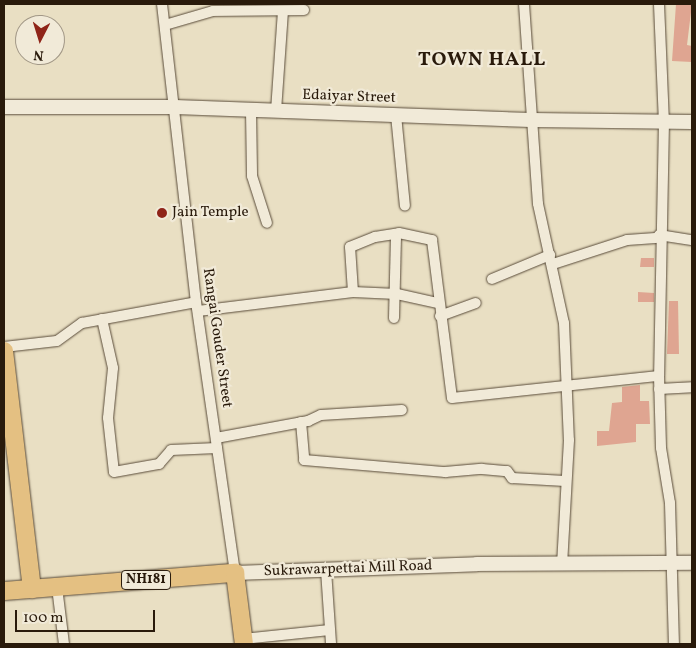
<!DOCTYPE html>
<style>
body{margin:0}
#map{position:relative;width:696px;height:648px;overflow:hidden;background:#e9dfc3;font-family:Vollkorn,serif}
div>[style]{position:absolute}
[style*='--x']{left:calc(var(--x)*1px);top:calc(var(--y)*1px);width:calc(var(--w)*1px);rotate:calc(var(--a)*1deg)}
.building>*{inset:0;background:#dfa591}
.roads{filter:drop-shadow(0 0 1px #594b39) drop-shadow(0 0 1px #594b39)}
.street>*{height:10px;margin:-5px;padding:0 5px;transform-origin:5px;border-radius:5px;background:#f1ead8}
.secondary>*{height:14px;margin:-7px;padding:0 7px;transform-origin:7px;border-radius:7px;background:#f1ead8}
.highway>*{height:18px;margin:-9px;padding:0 9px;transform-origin:9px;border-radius:9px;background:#e4c082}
.dots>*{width:14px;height:14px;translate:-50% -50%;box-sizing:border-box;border:2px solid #f1ead8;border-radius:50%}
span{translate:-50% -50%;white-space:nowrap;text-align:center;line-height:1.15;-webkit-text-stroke:4.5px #f1ead8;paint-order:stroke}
.shield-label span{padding:1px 4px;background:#f1ead8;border:1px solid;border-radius:4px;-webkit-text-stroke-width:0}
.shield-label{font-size:14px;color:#291a0b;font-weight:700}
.street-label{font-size:15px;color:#291a0b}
.poi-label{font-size:15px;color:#291a0b}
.left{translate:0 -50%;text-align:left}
.district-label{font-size:20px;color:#291a0b;font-weight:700;letter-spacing:1px}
.frame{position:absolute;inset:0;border:5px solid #291a0b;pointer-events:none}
.north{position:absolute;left:15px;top:15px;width:50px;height:50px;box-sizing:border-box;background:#f1ead8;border:1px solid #a19786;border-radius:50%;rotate:185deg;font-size:14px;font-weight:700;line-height:20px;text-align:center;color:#291a0b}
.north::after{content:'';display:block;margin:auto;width:18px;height:22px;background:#8f2418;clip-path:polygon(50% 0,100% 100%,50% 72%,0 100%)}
.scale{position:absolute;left:15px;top:610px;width:140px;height:22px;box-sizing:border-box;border:2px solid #291a0b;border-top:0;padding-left:6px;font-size:15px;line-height:18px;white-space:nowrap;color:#291a0b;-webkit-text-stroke:4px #f1ead8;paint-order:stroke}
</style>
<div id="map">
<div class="building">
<div style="clip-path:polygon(676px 4px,692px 4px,687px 45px,692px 46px,692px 62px,672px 61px)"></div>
<div style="clip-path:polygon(641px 258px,654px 258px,654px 267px,640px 267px)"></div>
<div style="clip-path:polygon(638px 292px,654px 293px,654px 302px,638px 302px)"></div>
<div style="clip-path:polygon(669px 301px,678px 301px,679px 354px,667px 354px)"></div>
<div style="clip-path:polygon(640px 385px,640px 401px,649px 401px,650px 424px,636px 424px,636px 442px,597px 446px,597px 431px,609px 431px,612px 403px,622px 402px,622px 387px)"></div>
</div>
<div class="roads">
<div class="street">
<div style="--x:162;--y:4;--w:300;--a:83.5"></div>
<div style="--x:196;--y:302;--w:274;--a:81.8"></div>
<div style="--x:524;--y:4;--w:200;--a:86"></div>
<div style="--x:538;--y:204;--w:122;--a:77.7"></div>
<div style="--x:564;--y:323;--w:117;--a:87.6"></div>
<div style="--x:569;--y:440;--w:124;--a:93.2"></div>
<div style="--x:659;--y:4;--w:117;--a:87.6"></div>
<div style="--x:664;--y:121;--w:255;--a:91.1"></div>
<div style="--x:659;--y:376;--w:72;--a:88.4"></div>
<div style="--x:661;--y:448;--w:56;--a:80.7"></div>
<div style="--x:670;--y:503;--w:141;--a:88.4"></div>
<div style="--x:165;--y:25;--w:50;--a:-16.3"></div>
<div style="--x:213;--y:11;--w:91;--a:-0.6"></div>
<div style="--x:251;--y:110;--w:66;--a:89.1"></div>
<div style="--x:252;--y:176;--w:49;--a:72.3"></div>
<div style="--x:276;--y:111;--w:100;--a:-86"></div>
<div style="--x:396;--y:115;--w:91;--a:84.4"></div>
<div style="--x:659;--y:235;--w:33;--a:9"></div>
<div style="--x:553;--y:264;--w:78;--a:-18"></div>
<div style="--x:627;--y:240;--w:32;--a:-4"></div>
<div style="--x:492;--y:279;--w:63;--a:-22.5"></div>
<div style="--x:353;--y:292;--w:45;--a:-93.8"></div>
<div style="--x:350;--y:247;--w:27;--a:-22"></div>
<div style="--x:375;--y:237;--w:24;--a:-9"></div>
<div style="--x:399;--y:233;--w:34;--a:12"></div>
<div style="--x:432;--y:240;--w:159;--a:82.8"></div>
<div style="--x:452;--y:398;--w:208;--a:-6.1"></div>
<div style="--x:198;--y:311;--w:156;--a:-7"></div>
<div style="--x:353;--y:292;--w:44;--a:2.6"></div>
<div style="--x:397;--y:294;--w:42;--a:12.4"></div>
<div style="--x:440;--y:316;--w:38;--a:-20"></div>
<div style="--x:394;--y:318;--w:84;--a:-88.6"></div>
<div style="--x:102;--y:319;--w:50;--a:77.3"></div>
<div style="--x:113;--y:368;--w:50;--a:95.7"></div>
<div style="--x:108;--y:418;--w:54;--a:83.7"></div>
<div style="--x:114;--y:472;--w:46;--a:-10.1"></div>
<div style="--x:159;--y:464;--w:18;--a:-49"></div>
<div style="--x:171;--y:450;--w:46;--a:-2.5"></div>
<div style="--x:4;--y:347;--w:53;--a:-6.5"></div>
<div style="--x:57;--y:341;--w:31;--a:-36"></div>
<div style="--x:82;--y:323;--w:116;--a:-10.4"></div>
<div style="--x:659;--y:389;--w:33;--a:-3"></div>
<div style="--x:301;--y:422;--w:38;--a:85"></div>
<div style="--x:304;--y:460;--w:142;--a:4.9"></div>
<div style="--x:445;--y:472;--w:37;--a:-5"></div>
<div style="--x:482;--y:469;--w:25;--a:5"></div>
<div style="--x:507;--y:471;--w:9;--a:54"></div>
<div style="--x:512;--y:478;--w:53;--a:3.2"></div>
<div style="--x:216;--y:438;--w:94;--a:-10.5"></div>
<div style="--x:308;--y:421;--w:14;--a:-25"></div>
<div style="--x:321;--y:415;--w:81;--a:-3.5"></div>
<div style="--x:326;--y:570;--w:74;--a:86.1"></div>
<div style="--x:57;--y:587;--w:57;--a:83"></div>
<div style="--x:243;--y:639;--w:87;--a:-5.9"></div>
</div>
<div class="secondary">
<div style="--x:4;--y:107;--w:171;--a:0"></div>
<div style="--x:175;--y:107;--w:356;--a:2.1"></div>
<div style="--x:531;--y:120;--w:161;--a:0.7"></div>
<div style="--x:235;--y:573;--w:242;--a:-2.1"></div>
<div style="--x:477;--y:564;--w:215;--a:-0.3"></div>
</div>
<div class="highway">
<div style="--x:4;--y:351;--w:240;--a:83.3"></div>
<div style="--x:4;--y:591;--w:232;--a:-4.5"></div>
<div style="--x:235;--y:573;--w:72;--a:82.8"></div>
</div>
</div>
<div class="dots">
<div style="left:162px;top:213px;background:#8f2418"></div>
</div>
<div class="shield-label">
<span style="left:146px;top:580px">NH181</span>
</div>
<div class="street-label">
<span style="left:349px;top:97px;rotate:2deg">Edaiyar Street</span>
<span style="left:217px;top:338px;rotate:82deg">Rangai Gouder Street</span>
<span style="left:348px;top:569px;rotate:-2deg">Sukrawarpettai Mill Road</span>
</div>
<div class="poi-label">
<span class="left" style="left:172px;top:213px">Jain Temple</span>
</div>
<div class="district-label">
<span style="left:482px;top:60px">TOWN HALL</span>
</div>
<div class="frame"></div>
<div class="north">N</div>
<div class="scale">100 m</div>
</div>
